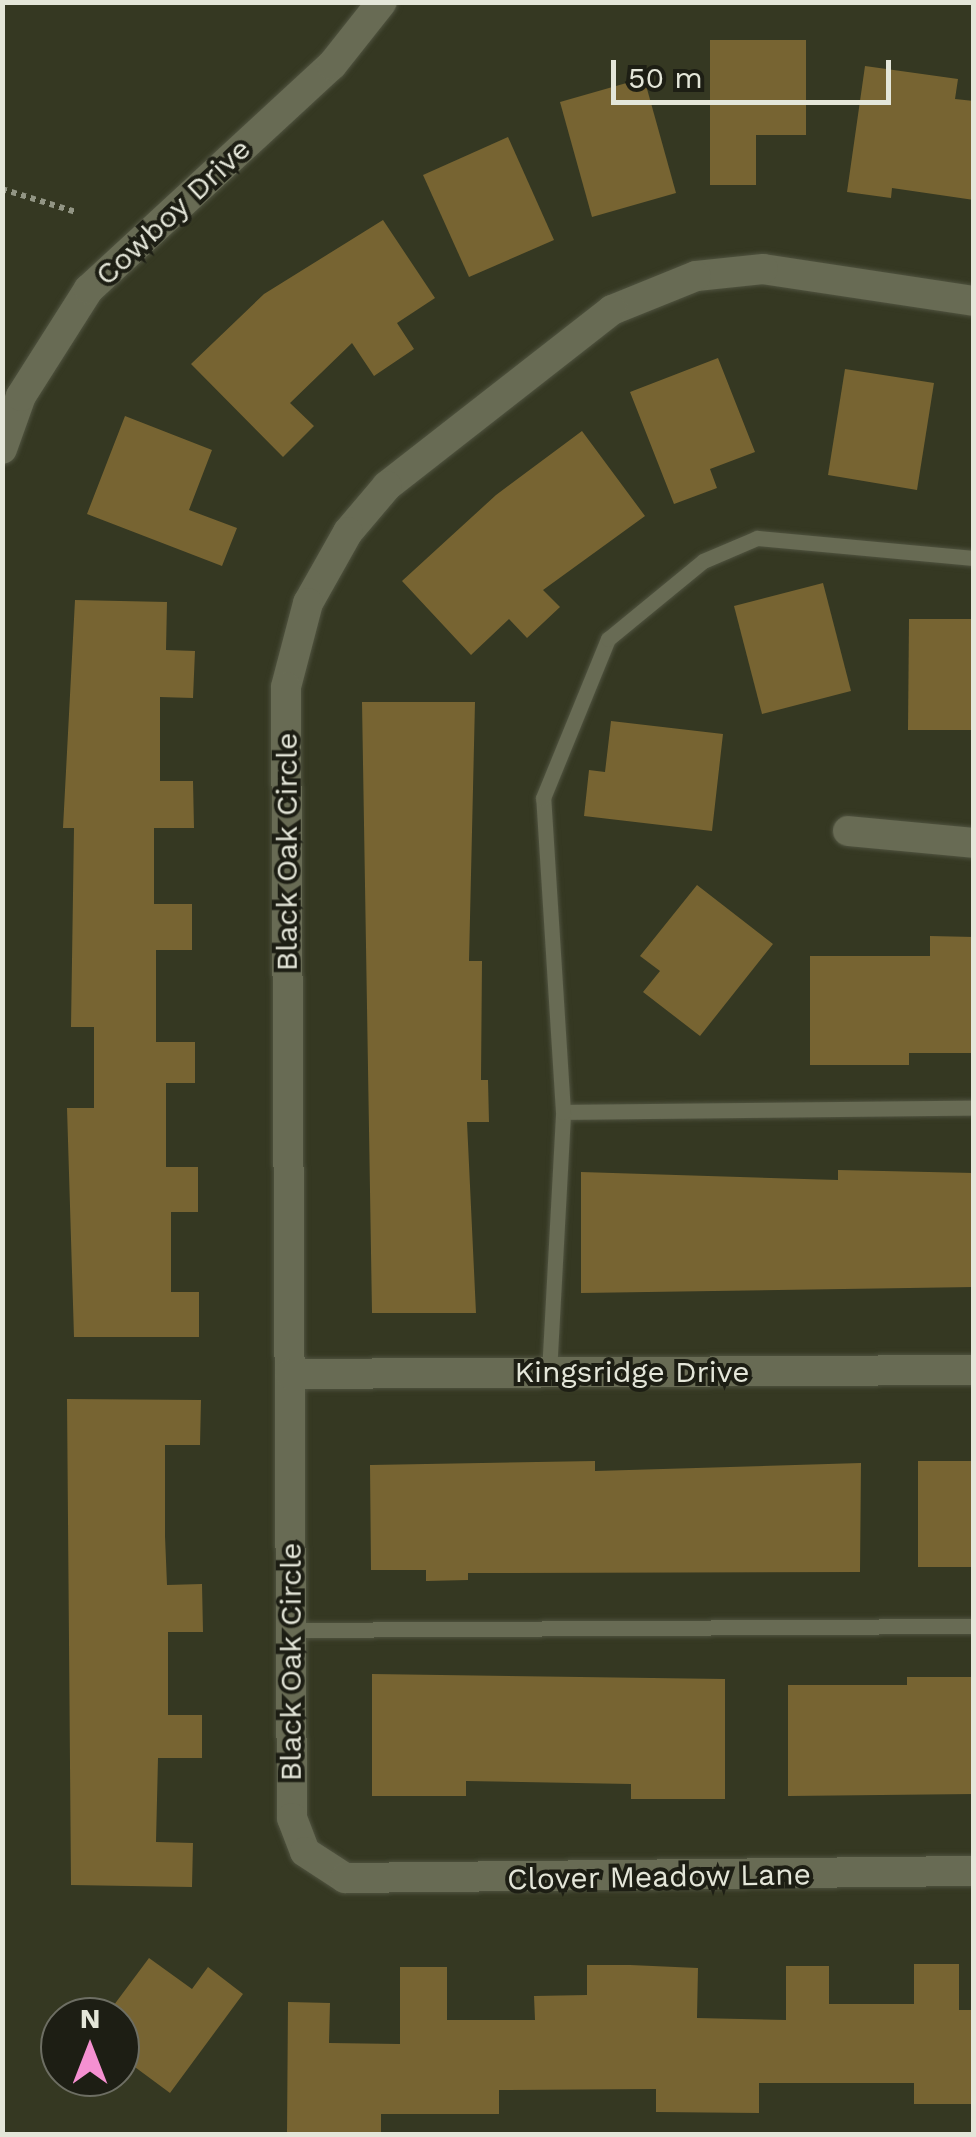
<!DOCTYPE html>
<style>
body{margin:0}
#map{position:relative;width:976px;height:2137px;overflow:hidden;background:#353822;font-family:"Work Sans",sans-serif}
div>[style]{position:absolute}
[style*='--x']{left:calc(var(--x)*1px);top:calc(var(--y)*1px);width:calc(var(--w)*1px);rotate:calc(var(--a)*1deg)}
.building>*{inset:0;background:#776432}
.path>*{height:6px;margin-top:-3px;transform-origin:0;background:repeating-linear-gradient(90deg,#929584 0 5px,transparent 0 10px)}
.roads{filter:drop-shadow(0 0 2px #505340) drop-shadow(0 0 2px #505340)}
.lane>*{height:15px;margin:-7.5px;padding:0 7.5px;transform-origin:7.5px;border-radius:7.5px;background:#686b54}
.street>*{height:30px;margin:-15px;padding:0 15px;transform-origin:15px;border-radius:15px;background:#686b54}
span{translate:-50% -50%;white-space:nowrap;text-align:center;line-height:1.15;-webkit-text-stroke:8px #1d1e14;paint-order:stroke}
.street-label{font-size:30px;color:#e4e6d9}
.frame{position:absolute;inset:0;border:5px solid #e4e6d9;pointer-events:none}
.north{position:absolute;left:40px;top:1997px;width:100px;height:100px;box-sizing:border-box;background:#1d1e14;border:2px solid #6d6e63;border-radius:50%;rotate:0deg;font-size:28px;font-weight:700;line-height:40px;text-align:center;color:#e4e6d9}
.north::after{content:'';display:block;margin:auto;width:35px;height:45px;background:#f590d1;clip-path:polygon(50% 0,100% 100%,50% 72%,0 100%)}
.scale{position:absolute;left:611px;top:60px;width:280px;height:45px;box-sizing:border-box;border:5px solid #e4e6d9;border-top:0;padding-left:12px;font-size:30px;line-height:35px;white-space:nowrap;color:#e4e6d9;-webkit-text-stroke:8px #1d1e14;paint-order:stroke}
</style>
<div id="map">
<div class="building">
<div style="clip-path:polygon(710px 40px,806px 40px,806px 135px,756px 135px,756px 185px,710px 185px)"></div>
<div style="clip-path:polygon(865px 66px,958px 79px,955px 99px,974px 101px,974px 200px,892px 188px,891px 198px,847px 192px)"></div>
<div style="clip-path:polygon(644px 78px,676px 193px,592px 217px,560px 102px)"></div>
<div style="clip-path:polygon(508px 137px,554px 240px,469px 277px,423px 175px)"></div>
<div style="clip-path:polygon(383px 220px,435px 298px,397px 323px,414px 349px,374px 376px,352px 343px,290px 403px,314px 426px,283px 457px,191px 364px,264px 294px)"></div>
<div style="clip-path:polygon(718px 358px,755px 452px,710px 469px,717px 488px,674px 504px,630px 392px)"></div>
<div style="clip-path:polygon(845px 369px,934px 383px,917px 490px,828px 475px)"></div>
<div style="clip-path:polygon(125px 416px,212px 450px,189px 510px,237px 528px,222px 566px,87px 514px)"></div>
<div style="clip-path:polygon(582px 431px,645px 516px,543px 590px,560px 607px,527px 638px,509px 619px,471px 655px,402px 581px,496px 495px)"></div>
<div style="clip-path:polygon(823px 583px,851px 691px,762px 714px,734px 606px)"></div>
<div style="clip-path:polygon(75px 600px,167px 602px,166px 650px,195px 651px,193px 698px,160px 697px,160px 781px,193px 781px,194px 828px,154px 828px,154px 904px,192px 904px,192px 950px,156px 950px,156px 1042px,195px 1042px,195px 1083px,166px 1083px,166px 1167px,198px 1167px,198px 1212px,171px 1212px,171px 1292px,199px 1292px,199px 1337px,74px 1337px,67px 1108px,94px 1108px,94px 1027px,71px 1027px,74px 828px,63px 828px)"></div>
<div style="clip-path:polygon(909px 619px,974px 619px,974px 730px,908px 730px)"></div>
<div style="clip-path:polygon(362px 702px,475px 702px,469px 961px,482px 961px,481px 1080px,488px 1080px,489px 1122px,467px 1122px,476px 1313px,372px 1313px)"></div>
<div style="clip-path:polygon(611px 721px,723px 734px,712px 831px,584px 816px,589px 770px,605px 772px)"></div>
<div style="clip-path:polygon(697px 885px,773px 944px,700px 1036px,643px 992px,660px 971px,640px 956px)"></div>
<div style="clip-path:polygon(930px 936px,974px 937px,974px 1053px,909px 1053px,909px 1065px,810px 1065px,810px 956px,930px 956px)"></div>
<div style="clip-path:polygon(838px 1170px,974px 1173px,974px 1287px,581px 1293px,581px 1172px,838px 1180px)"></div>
<div style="clip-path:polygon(67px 1399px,201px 1400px,200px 1445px,165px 1445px,165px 1536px,167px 1585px,202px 1584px,203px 1632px,168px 1632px,168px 1715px,202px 1715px,202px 1758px,158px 1758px,156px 1842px,193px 1843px,192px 1887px,71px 1885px)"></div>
<div style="clip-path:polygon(595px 1461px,595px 1471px,861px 1463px,860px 1572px,468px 1573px,468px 1580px,426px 1581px,426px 1570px,371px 1570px,370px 1465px)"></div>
<div style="clip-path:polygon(918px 1461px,974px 1461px,974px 1567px,918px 1567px)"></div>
<div style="clip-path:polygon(372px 1674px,725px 1679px,725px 1799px,631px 1799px,631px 1784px,466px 1781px,466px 1796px,372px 1796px)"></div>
<div style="clip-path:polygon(907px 1677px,974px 1677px,974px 1794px,788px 1796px,788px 1685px,907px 1685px)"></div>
<div style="clip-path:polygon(149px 1958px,192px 1989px,208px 1967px,243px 1994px,170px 2093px,120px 2056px,120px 2017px,105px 2017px)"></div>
<div style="clip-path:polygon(914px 1964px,959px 1964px,959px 2010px,974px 2010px,974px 2104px,914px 2104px,914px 2083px,759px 2083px,759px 2113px,656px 2112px,656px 2089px,499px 2090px,499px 2114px,381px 2114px,381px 2134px,287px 2134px,288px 2002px,330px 2003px,329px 2043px,400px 2044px,400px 1967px,447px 1967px,447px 2020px,535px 2020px,534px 1996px,587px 1995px,587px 1965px,630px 1965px,698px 1968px,697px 2018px,786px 2020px,786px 1966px,829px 1966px,829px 2004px,914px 2004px)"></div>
</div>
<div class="path">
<div style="--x:2;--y:189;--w:77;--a:17.3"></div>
</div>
<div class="roads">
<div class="lane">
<div style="--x:563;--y:1112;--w:411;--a:-0.6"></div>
<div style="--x:549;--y:1373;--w:261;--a:-86.9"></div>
<div style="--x:563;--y:1112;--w:315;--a:-93.6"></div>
<div style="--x:543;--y:798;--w:172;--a:-67.8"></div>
<div style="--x:608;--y:639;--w:123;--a:-39.4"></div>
<div style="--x:703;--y:561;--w:59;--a:-23.1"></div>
<div style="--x:757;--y:538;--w:218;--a:5.3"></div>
<div style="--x:291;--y:1630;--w:683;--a:-0.34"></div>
</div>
<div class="street">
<div style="--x:974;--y:301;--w:213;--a:-171.4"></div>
<div style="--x:763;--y:269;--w:67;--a:174"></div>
<div style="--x:696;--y:276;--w:91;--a:158"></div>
<div style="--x:612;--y:310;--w:286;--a:142"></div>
<div style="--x:387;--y:486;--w:60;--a:130.3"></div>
<div style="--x:348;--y:532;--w:81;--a:119.4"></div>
<div style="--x:308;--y:603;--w:87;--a:104.7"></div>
<div style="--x:286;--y:687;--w:1131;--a:89.7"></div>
<div style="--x:292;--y:1818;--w:36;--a:69"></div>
<div style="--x:305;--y:1852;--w:48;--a:33"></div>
<div style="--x:345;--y:1878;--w:629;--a:-0.64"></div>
<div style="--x:2;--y:449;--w:56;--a:-70.3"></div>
<div style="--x:21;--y:396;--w:127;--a:-57.6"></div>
<div style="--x:89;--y:289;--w:330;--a:-42.7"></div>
<div style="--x:332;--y:65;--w:80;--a:-51.6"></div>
<div style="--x:848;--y:831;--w:127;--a:5.4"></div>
<div style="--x:290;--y:1374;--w:684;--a:-0.34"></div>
</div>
</div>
<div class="street-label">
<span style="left:173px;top:212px;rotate:-43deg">Cowboy Drive</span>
<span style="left:287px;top:852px;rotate:-90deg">Black Oak Circle</span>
<span style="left:632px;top:1372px">Kingsridge Drive</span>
<span style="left:291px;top:1662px;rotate:-90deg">Black Oak Circle</span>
<span style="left:659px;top:1877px;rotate:-1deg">Clover Meadow Lane</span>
</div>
<div class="frame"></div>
<div class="north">N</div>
<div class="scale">50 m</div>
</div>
